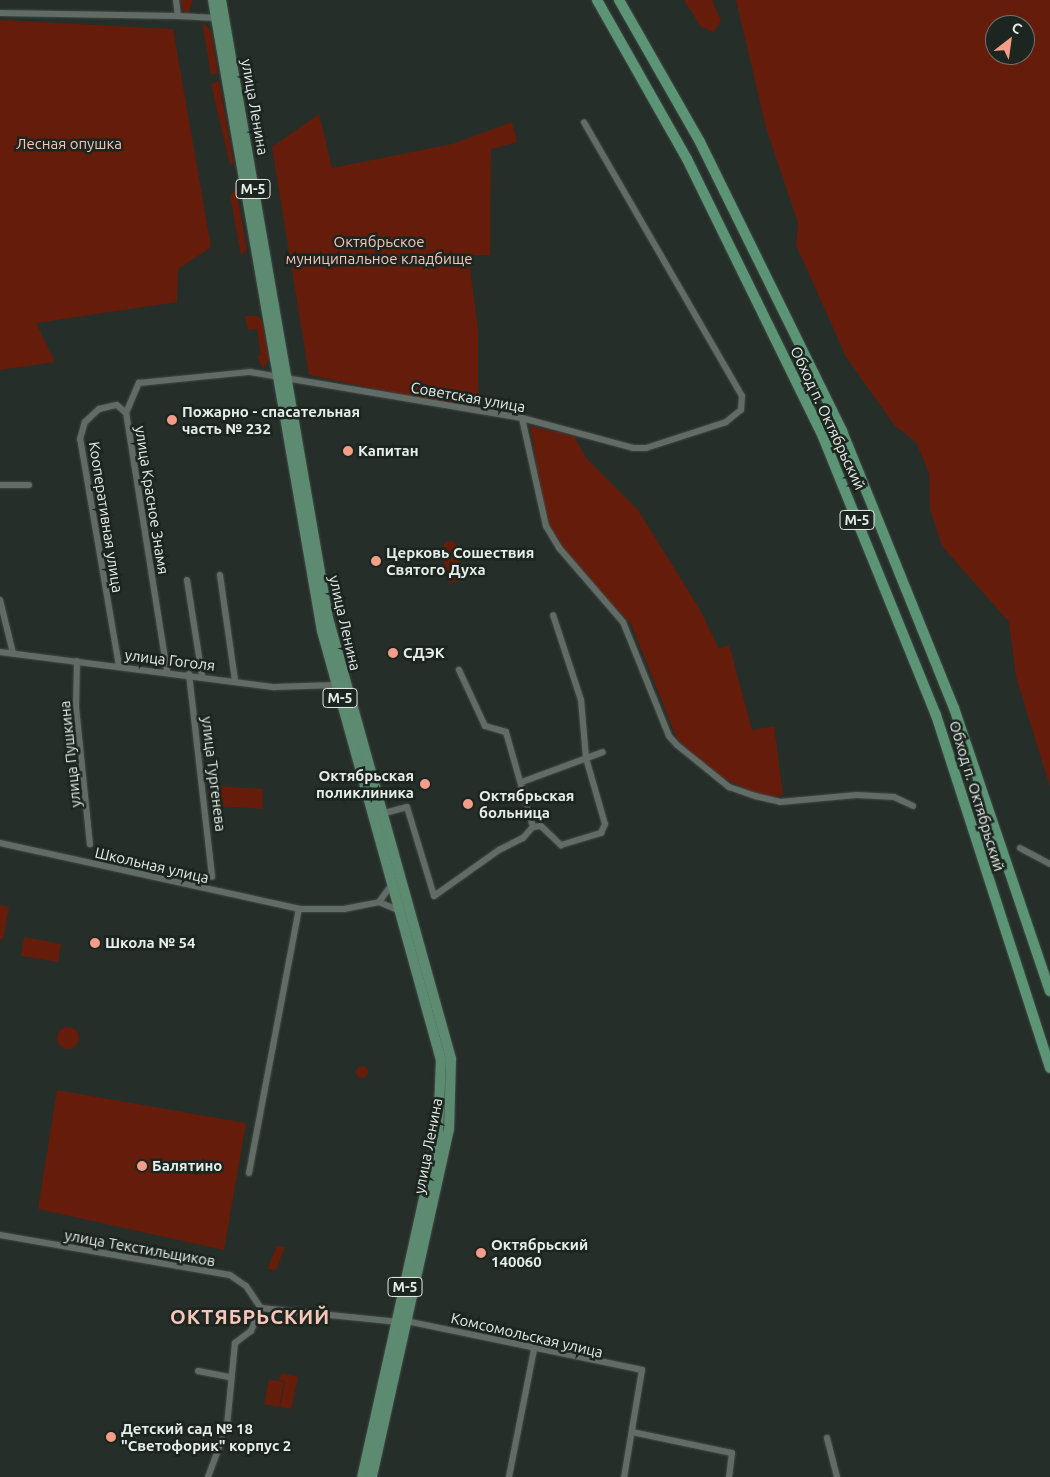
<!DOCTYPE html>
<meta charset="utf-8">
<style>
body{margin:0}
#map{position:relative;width:1050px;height:1477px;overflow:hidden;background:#252e29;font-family:Ubuntu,sans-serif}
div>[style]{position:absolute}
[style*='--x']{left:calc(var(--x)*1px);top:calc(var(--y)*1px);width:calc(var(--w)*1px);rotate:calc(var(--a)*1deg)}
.green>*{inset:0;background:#661c0a}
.round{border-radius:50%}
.roads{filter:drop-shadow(0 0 1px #424a46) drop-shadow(0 0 1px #424a46)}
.minor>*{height:6px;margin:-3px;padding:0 3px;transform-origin:3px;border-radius:3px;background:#626c66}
.primary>*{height:10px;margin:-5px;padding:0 5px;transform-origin:5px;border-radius:5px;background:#5d8b72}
.trunk>*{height:10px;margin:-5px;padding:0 5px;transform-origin:5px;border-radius:5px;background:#5b9576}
.dots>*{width:14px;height:14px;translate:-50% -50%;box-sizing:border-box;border:2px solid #1c251f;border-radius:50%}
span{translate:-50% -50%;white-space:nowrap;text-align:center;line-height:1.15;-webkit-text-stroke:5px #1c251f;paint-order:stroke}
.shield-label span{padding:1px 4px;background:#1c251f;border:1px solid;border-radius:4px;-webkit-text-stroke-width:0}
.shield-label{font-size:14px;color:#e7ede9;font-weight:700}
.street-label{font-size:15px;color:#e7ede9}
.park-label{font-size:15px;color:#f7c6b9}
.poi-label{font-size:15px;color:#e7ede9;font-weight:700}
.left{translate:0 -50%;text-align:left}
.right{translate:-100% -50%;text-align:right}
.district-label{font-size:20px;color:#f8c6b9;font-weight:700;letter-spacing:1px}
.north{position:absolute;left:985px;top:15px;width:50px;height:50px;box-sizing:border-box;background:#1c251f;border:1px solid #6d7570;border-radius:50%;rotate:30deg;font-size:14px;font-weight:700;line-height:20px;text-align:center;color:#e7ede9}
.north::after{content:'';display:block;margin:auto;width:18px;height:22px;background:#f49e89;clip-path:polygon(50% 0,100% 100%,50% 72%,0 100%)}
</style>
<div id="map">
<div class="green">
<div style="clip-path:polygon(181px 0,193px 0,188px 14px,183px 11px)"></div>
<div style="clip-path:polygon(684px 0,712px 0,721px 21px,714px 32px,701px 27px)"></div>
<div style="clip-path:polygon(evenodd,736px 0,1050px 0,1050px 787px,1016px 677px,1009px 622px,942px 546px,930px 509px,929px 473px,916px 442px,895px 426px,846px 357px,796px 245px,798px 223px,766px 128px,736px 0,995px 25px,1025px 25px,1025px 55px,995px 55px,995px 25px)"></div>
<div style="clip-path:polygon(0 20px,173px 29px,211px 247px,178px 269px,177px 302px,36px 323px,55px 362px,0 370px)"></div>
<div style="clip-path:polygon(202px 22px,211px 31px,218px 73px,211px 75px)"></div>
<div style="clip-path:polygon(219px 81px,234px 164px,230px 165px,211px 84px)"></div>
<div style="clip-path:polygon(319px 114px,332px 168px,452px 144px,512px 122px,517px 142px,491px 149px,490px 255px,468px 255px,478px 328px,478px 410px,309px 375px,272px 147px)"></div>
<div style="clip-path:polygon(236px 189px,247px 250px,241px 255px,230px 196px)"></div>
<div style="clip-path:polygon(245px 316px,257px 316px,262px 321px,269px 359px,263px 369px,257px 356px,261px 355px,257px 329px,248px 330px)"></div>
<div style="clip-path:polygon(530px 426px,574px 436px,586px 458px,638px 510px,699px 608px,719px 649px,729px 645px,752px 730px,774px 726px,783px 795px,768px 798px,717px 776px,677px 739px,631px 624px,575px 566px,547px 524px)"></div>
<div class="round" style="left:443px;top:541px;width:14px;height:14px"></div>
<div style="clip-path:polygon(459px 556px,464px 580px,449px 583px,443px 559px)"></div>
<div style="clip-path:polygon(217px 786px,263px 789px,262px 809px,216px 806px)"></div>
<div style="clip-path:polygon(0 905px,9px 907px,3px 940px,0 939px)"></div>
<div style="clip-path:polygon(24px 937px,61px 944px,58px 962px,21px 956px)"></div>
<div class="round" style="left:57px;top:1027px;width:22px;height:22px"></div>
<div class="round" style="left:356px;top:1066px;width:12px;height:12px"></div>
<div style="clip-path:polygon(57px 1090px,246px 1123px,224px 1250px,38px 1209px)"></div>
<div style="clip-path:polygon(277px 1246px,285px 1247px,276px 1270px,267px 1269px)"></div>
<div style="clip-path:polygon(281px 1373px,298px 1377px,291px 1409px,280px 1407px,285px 1382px,279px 1380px)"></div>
<div style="clip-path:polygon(269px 1379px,284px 1382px,279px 1407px,264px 1404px)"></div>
</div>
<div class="roads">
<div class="minor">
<div style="--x:176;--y:0;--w:16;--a:83"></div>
<div style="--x:178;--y:16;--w:38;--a:3"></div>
<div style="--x:0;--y:13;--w:178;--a:1"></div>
<div style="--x:522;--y:418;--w:111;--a:77.5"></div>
<div style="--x:546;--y:526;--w:27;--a:59"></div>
<div style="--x:560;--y:549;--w:96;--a:49.2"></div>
<div style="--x:623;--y:622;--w:123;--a:68"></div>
<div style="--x:669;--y:736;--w:12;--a:48"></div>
<div style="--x:677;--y:745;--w:67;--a:38.9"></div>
<div style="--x:729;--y:787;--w:28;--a:19"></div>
<div style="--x:755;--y:796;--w:26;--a:13"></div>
<div style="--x:780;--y:802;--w:77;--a:-5.2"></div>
<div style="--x:857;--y:795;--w:37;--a:3"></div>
<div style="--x:894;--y:797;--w:21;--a:25"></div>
<div style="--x:0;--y:485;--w:29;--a:0"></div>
<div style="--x:220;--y:575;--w:107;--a:81.9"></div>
<div style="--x:187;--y:580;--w:97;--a:81.1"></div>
<div style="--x:0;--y:600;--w:55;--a:76.2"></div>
<div style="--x:0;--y:652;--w:277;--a:7.3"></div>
<div style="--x:275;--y:687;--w:61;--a:-1.9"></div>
<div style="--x:77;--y:661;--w:46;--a:91.2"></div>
<div style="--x:76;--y:707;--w:138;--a:84.2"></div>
<div style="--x:119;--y:666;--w:230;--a:-99.7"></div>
<div style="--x:80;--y:439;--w:18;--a:-74"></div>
<div style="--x:85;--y:422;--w:19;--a:-43"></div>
<div style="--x:99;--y:409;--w:18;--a:-13"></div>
<div style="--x:117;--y:405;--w:12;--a:42"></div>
<div style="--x:167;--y:671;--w:261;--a:-99"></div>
<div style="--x:126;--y:413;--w:33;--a:-67"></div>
<div style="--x:139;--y:383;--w:112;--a:-5.7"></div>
<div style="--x:250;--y:372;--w:276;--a:9.6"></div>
<div style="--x:522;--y:418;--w:115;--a:15.1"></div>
<div style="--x:633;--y:448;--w:13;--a:0"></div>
<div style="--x:646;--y:448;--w:84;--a:-18"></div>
<div style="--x:726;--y:422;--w:19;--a:-39"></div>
<div style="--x:741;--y:410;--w:14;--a:-86"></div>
<div style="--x:742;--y:396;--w:316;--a:-120"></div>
<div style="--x:189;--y:674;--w:204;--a:83.5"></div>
<div style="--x:522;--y:782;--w:86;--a:-20.3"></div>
<div style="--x:381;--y:814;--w:27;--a:-15"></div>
<div style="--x:407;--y:807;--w:93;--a:73.1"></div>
<div style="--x:434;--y:896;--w:80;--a:-35.3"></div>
<div style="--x:499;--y:850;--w:27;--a:-27"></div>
<div style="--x:523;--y:838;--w:15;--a:-48"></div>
<div style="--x:533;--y:827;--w:99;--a:-105.9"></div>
<div style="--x:506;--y:732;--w:22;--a:-164"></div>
<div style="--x:485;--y:726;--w:62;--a:-114.9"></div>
<div style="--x:533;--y:827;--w:8;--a:-7"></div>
<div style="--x:541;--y:826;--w:28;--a:44"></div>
<div style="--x:561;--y:845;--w:42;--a:-16.7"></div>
<div style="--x:601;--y:833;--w:10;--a:-66"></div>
<div style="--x:605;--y:824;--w:69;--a:-106.1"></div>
<div style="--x:586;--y:758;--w:58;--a:-94.9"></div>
<div style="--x:581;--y:700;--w:89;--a:-108.2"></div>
<div style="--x:0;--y:843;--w:306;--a:12.4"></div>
<div style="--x:299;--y:909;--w:45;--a:0"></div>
<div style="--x:344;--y:909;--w:36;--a:-11"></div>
<div style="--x:379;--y:902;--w:21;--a:23"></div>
<div style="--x:1020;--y:848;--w:34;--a:28"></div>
<div style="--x:379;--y:902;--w:22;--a:-54"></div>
<div style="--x:249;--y:1173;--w:269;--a:-79.3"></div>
<div style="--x:0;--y:1235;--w:233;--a:9.9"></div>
<div style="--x:230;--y:1275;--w:19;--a:35"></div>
<div style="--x:246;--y:1286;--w:27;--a:56"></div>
<div style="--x:406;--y:1321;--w:241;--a:11.7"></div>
<div style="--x:642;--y:1370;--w:109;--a:99.5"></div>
<div style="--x:198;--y:1371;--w:33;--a:11"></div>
<div style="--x:632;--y:1432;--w:102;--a:11.9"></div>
<div style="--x:732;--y:1453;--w:24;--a:97"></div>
<div style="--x:827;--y:1438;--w:40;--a:75.6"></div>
<div style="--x:208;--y:1477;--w:54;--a:-69.6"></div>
<div style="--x:227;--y:1426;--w:83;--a:-84.5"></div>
<div style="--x:235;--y:1343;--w:20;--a:-37"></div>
<div style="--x:251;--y:1331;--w:25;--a:-67"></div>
<div style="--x:261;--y:1308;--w:138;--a:5.8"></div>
<div style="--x:509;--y:1477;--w:129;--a:-78.9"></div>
</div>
<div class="primary">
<div style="--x:213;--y:0;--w:640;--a:80.2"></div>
<div style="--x:322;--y:631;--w:444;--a:74.5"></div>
<div style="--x:441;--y:1059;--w:76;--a:92.3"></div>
<div style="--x:438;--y:1135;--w:350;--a:102.5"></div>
<div style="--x:221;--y:0;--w:627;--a:80.18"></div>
<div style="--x:328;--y:618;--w:458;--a:74.4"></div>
<div style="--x:451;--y:1059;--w:70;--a:91.6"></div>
<div style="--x:449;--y:1129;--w:356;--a:102.5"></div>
</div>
<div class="trunk">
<div style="--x:597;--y:0;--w:183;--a:60.5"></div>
<div style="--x:687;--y:159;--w:309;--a:63.9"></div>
<div style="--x:823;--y:437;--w:300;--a:67.9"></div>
<div style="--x:936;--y:715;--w:371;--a:72.1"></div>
<div style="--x:619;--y:0;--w:163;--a:60.3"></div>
<div style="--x:700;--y:142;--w:322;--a:63.8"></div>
<div style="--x:842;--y:431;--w:299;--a:68"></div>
<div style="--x:954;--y:708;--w:299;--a:71.3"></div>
</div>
</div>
<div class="dots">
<div style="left:172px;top:420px;background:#f49e89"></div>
<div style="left:348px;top:451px;background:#f49e89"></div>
<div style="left:376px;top:561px;background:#f49e89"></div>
<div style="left:393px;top:653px;background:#f49e89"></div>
<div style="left:425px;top:784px;background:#f49e89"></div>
<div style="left:468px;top:804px;background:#f49e89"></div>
<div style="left:95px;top:943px;background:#f49e89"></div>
<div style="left:142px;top:1166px;background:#f49e89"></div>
<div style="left:481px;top:1253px;background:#f49e89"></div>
<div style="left:111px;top:1437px;background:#f49e89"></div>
</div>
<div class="shield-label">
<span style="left:253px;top:189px">М-5</span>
<span style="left:857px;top:520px">М-5</span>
<span style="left:340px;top:698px">М-5</span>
<span style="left:405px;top:1287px">М-5</span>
</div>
<div class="street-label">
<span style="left:255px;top:107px;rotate:80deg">улица Ленина</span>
<span style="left:468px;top:397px;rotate:10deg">Советская улица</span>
<span style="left:828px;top:418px;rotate:65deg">Обход п. Октябрьский</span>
<span style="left:152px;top:500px;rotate:81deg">улица Красное Знамя</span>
<span style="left:106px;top:517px;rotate:81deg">Кооперативная улица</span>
<span style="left:345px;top:623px;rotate:77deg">улица Ленина</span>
<span style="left:170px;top:660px;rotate:7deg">улица Гоголя</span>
<span style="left:70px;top:754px;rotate:-96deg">улица Пушкина</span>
<span style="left:214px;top:774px;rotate:83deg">улица Тургенева</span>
<span style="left:977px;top:796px;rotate:73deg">Обход п. Октябрьский</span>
<span style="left:152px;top:865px;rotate:13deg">Школьная улица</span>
<span style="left:428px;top:1146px;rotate:-79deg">улица Ленина</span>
<span style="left:140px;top:1248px;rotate:10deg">улица Текстильщиков</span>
<span style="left:527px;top:1335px;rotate:13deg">Комсомольская улица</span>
</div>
<div class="park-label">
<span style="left:69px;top:144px">Лесная опушка</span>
<span style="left:379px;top:250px">Октябрьское<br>муниципальное кладбище</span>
</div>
<div class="poi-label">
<span class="left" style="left:182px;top:420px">Пожарно - спасательная<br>часть № 232</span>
<span class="left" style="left:358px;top:451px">Капитан</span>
<span class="left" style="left:386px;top:561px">Церковь Сошествия<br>Святого Духа</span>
<span class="left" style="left:403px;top:653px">СДЭК</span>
<span class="right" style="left:414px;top:784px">Октябрьская<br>поликлиника</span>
<span class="left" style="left:479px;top:804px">Октябрьская<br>больница</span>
<span class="left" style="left:105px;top:943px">Школа № 54</span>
<span class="left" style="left:152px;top:1166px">Балятино</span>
<span class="left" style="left:491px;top:1253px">Октябрьский<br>140060</span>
<span class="left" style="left:121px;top:1437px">Детский сад № 18<br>"Светофорик" корпус 2</span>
</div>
<div class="district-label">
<span style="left:250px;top:1316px">ОКТЯБРЬСКИЙ</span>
</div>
<div class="north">С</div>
</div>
